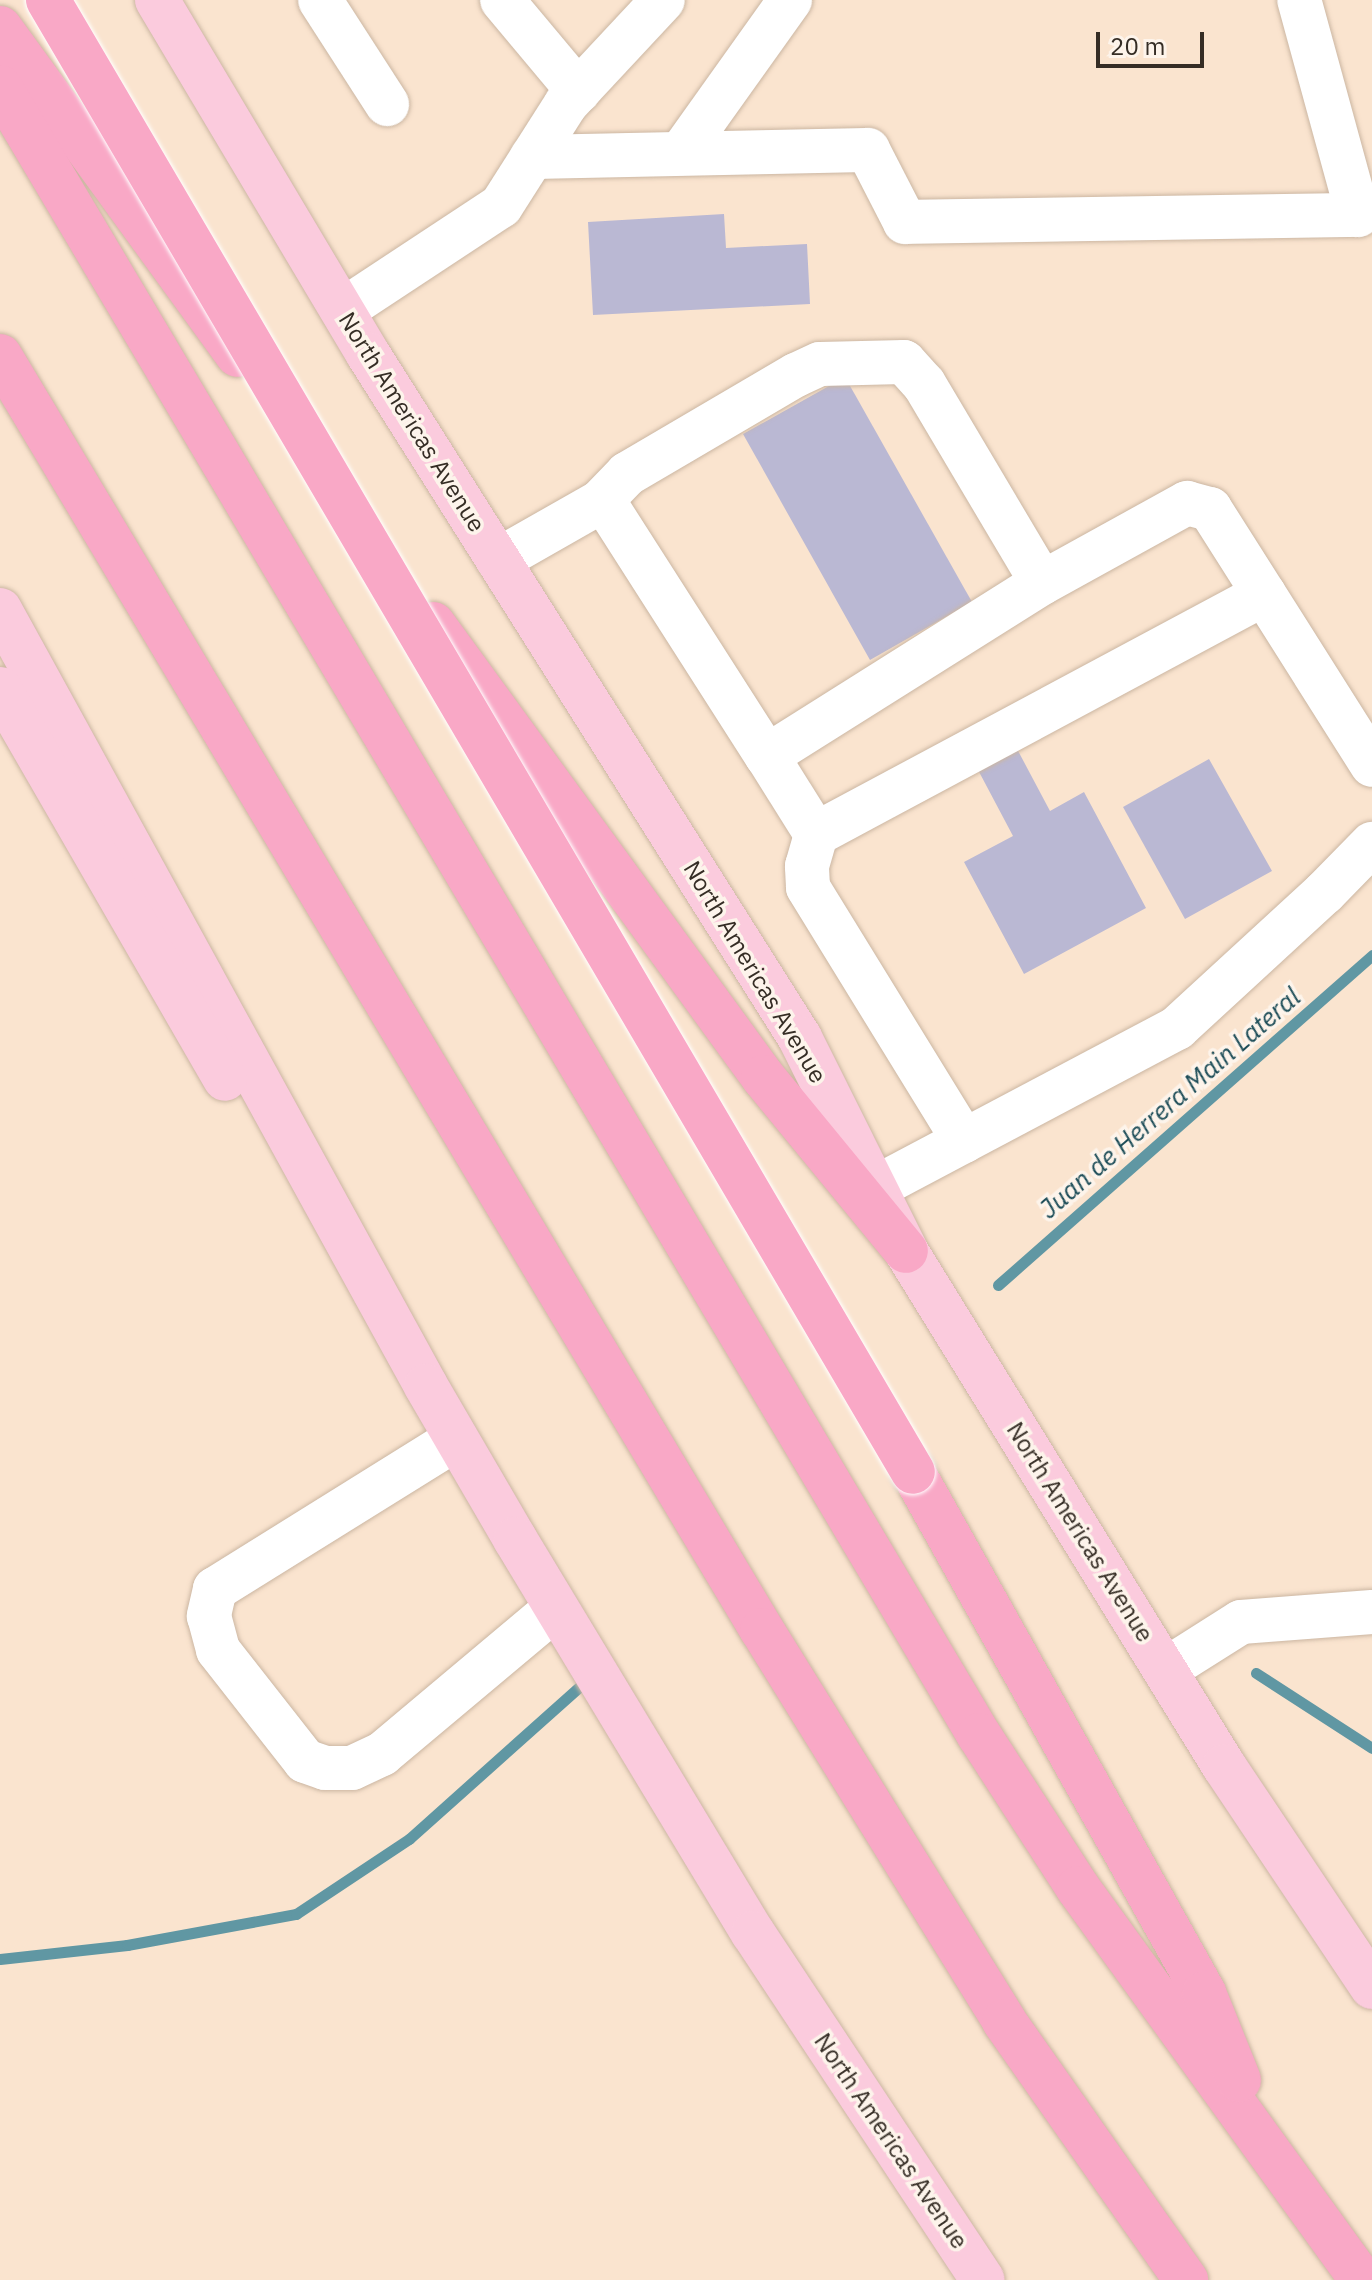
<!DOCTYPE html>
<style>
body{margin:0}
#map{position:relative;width:1372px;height:2280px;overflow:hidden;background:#fae4cf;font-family:"IBM Plex Sans",sans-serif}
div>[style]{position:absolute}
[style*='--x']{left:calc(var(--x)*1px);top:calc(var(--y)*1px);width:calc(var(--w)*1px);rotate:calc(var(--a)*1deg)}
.stream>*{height:11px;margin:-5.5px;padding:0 5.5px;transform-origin:5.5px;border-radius:5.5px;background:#6097a3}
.building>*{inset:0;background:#bab8d3}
.roads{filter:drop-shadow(0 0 2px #cbb6a2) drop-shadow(0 0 2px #cbb6a2)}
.minor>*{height:44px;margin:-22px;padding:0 22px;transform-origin:22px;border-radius:22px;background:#fff}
.major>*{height:44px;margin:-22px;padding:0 22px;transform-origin:22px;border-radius:22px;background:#fbcbdd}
.highway>*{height:44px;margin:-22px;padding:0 22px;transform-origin:22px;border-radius:22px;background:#f9a8c6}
.bridges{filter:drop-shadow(0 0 2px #fff) drop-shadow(0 0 2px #fff)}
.highway-bridge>*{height:44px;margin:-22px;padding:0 22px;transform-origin:22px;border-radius:22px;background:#f9a8c6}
span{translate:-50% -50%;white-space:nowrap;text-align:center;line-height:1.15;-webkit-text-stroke:7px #fdf4eb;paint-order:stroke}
.street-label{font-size:24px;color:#352d25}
.water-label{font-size:26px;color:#1d4d58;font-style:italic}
.scale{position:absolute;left:1096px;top:32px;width:108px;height:36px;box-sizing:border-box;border:4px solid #352d25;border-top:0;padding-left:10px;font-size:24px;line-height:28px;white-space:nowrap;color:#352d25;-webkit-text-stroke:6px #fdf4eb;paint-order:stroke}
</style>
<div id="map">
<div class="stream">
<div style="--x:998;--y:1285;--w:499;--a:-41.4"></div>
<div style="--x:1256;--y:1673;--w:138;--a:32.9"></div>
<div style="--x:0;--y:1959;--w:128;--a:-6.3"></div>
<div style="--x:127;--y:1945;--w:172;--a:-10.4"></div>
<div style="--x:296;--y:1914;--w:136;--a:-33.6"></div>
<div style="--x:409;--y:1839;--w:228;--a:-41.8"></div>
</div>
<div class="building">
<div style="clip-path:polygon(724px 214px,726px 248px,807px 244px,810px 304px,593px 315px,588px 222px)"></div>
<div style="clip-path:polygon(845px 377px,972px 602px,870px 660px,743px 434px)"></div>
<div style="clip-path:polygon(1016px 747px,1050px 811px,1084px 792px,1146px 908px,1024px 974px,964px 862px,1013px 836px,977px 768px)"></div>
<div style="clip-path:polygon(1209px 759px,1272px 871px,1185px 919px,1123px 807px)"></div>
</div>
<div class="roads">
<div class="minor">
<div style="--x:320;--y:0;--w:124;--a:57.2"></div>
<div style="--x:502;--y:0;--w:119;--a:50.1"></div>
<div style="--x:681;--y:153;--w:188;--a:-54.5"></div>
<div style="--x:532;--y:157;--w:336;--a:-1.2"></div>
<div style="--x:868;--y:150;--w:81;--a:62.8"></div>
<div style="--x:905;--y:222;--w:453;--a:-0.9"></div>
<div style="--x:1358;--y:215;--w:223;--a:-105.3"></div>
<div style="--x:343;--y:310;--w:189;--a:-33.4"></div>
<div style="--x:501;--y:206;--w:121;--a:-57.5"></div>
<div style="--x:566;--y:104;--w:142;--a:-47"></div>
<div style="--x:603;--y:500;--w:304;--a:57.4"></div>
<div style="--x:767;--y:756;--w:325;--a:-32.2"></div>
<div style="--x:1042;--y:583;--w:166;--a:-28.9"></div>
<div style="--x:1187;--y:503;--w:24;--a:15"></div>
<div style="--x:1210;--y:509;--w:101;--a:57.6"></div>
<div style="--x:498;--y:560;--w:117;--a:-29.6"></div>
<div style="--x:600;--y:502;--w:39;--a:-46"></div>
<div style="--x:627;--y:474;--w:196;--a:-30.4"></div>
<div style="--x:796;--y:375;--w:26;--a:-25"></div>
<div style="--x:820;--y:364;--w:84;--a:-1.4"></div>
<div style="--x:904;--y:362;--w:30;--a:48"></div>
<div style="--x:924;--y:384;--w:231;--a:59.3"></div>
<div style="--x:767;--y:756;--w:92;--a:57.9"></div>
<div style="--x:964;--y:1141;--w:298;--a:-121.6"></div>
<div style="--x:808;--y:887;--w:21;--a:-93"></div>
<div style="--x:807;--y:866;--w:33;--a:-74"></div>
<div style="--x:816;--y:834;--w:508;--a:-28.18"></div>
<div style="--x:1264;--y:594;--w:202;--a:57.7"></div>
<div style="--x:875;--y:1188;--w:342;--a:-27.9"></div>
<div style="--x:1177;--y:1028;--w:200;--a:-42.6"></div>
<div style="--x:1324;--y:893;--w:69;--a:-45.6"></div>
<div style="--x:456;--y:1439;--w:284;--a:148.1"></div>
<div style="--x:215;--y:1589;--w:28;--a:103"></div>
<div style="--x:209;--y:1616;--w:35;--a:75"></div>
<div style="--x:218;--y:1650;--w:141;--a:51.9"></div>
<div style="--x:305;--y:1761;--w:21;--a:19"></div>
<div style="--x:325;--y:1768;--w:27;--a:0"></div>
<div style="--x:352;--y:1768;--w:33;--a:-25"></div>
<div style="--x:382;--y:1754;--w:227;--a:-40"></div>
<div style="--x:1165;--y:1670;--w:90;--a:-32.3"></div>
<div style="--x:1241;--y:1622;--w:131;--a:-4.4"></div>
</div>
<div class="major">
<div style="--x:157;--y:0;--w:412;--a:59.2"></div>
<div style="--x:368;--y:354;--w:809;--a:57.72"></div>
<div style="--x:800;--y:1038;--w:238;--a:63.5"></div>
<div style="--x:906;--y:1251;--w:605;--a:58.31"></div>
<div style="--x:1224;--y:1766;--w:266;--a:56.2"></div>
<div style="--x:0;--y:610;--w:885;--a:61.23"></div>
<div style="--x:426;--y:1386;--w:177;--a:59.8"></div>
<div style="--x:515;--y:1539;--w:460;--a:58.9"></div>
<div style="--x:753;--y:1933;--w:416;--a:56.5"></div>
<div style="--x:0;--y:689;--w:450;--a:60"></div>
</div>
<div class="highway">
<div style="--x:0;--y:28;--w:404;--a:54"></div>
<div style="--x:0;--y:87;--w:1917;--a:59.29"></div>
<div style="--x:979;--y:1735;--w:182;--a:57.1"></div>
<div style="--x:1078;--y:1888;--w:484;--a:54.1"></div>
<div style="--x:0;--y:356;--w:1484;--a:59.12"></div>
<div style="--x:762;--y:1630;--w:460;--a:58.2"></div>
<div style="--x:1004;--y:2021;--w:317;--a:54.9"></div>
<div style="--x:433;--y:624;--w:560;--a:53.93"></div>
<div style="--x:763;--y:1077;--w:225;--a:50.6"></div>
<div style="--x:913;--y:1472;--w:597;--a:60.81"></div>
<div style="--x:1204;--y:1993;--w:94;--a:68.1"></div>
</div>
</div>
<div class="bridges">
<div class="highway-bridge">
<div style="--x:48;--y:0;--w:1707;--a:59.56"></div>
</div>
</div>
<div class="street-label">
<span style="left:412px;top:422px;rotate:58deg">North Americas Avenue</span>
<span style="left:755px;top:972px;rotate:59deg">North Americas Avenue</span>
<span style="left:1080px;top:1532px;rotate:58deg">North Americas Avenue</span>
<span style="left:891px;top:2141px;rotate:56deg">North Americas Avenue</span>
</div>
<div class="water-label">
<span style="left:1170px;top:1103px;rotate:-41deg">Juan de Herrera Main Lateral</span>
</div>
<div class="scale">20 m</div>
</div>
